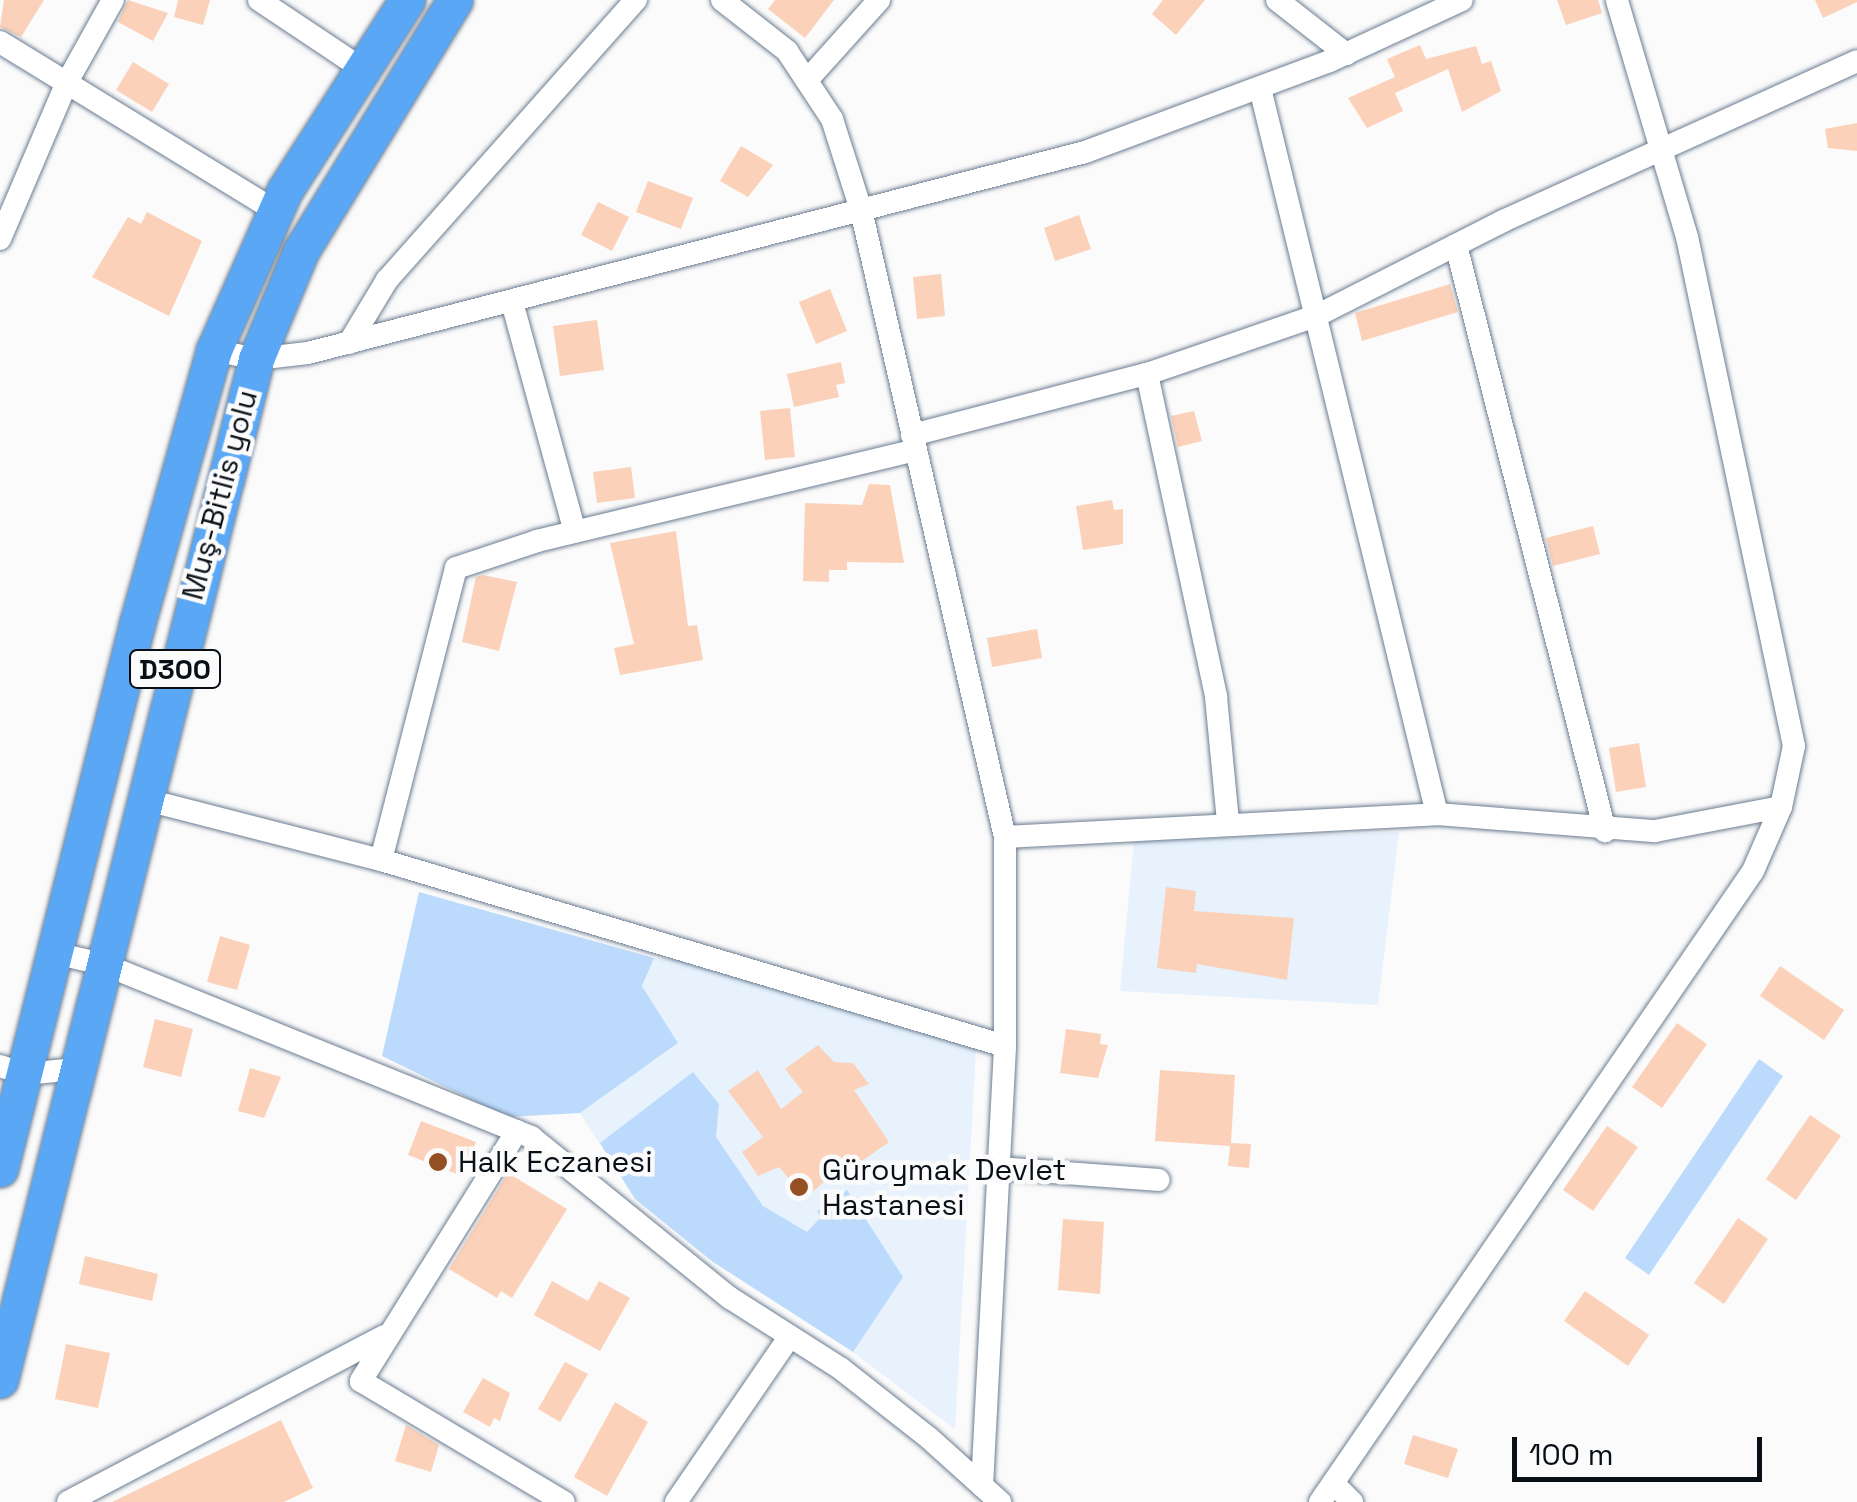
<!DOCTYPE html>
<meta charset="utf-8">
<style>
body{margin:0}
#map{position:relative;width:1857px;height:1502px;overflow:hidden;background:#fbfbfb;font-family:"Space Grotesk",sans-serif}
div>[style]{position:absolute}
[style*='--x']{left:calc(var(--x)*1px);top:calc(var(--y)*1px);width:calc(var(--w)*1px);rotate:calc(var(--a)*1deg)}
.built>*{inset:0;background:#e7f2fd}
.green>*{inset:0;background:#bcdbfc}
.building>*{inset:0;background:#fcd1b9}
.roads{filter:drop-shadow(0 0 2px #6b7d91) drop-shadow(0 0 2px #6b7d91)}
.minor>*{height:22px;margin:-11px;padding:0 11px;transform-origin:11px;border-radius:11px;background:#fff}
.highway>*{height:35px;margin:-17.5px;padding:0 17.5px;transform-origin:17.5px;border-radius:17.5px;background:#5aa7f5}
.dots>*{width:28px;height:28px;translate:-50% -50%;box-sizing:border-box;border:5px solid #fbfbfb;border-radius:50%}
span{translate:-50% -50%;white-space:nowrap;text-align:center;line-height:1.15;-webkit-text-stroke:9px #fbfbfb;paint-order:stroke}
.shield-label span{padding:2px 8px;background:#fbfbfb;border:2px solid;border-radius:8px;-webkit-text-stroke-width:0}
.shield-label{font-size:28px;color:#090f16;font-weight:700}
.street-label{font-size:30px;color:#090f16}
.poi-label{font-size:30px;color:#090f16}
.left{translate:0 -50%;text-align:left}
.scale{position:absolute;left:1512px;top:1437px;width:250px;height:45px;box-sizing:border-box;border:5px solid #090f16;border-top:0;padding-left:12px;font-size:30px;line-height:35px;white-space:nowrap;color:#090f16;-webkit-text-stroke:8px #fbfbfb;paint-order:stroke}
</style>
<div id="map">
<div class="built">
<div style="clip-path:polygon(1399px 832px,1378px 1005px,1120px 991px,1134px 841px)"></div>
<div style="clip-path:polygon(654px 958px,692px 960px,976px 1049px,955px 1429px,834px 1338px,713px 1262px,635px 1199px,580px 1113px,678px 1043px,642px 986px)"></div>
</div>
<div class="green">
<div style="clip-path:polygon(419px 892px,654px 958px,642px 986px,678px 1043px,580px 1113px,507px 1117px,382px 1056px)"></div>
<div style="clip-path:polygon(1759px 1059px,1783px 1076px,1649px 1275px,1625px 1258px)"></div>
<div style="clip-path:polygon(693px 1072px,719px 1104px,716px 1137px,763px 1206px,807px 1232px,821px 1217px,817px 1211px,847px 1190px,903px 1277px,853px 1352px,713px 1262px,635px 1199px,600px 1143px)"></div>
</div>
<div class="building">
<div style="clip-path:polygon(4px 0,44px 0,21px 37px,0 27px)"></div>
<div style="clip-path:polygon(128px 0,168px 13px,153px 41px,118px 22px)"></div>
<div style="clip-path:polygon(178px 0,210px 0,203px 25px,174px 17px)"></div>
<div style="clip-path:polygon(775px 0,834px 0,805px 38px,768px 9px)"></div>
<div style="clip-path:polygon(1163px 0,1205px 0,1176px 35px,1152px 14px)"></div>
<div style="clip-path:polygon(1557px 0,1598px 0,1602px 13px,1566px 25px)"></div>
<div style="clip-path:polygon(1815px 0,1857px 0,1857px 2px,1823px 18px)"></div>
<div style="clip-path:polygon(1420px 45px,1426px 59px,1476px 46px,1482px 64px,1491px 61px,1501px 91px,1462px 112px,1448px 69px,1395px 93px,1403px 111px,1367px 128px,1348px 98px,1395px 77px,1387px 59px)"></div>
<div style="clip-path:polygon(133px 62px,169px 84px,152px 112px,116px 90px)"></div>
<div style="clip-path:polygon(1857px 123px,1857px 151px,1828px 148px,1825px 129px)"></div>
<div style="clip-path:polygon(741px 146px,773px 165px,748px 197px,720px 181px)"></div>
<div style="clip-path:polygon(648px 181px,693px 198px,681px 229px,636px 212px)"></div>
<div style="clip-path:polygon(598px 202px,629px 217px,612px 251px,581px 235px)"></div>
<div style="clip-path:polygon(147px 212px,202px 241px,169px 316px,92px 277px,128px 217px,141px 224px)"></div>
<div style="clip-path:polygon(1079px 215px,1091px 249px,1055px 261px,1044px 228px)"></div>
<div style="clip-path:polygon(941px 274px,945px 316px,917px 319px,913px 277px)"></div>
<div style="clip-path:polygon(1450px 284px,1458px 312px,1362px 341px,1355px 313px)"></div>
<div style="clip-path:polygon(830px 289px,847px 331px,816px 344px,799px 302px)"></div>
<div style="clip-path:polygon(597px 320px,604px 370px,560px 376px,553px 326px)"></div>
<div style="clip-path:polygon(841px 362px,845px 383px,836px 385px,839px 397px,794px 407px,787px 374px)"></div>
<div style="clip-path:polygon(790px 408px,795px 457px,765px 460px,760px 411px)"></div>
<div style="clip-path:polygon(1194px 411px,1202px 441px,1178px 447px,1171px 416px)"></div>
<div style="clip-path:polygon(631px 467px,635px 498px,597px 503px,593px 472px)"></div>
<div style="clip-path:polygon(869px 484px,890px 485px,904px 563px,847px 562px,847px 570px,829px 570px,829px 582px,803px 581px,805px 503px,862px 505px)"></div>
<div style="clip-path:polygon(1112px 500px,1114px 510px,1123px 509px,1123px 544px,1083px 550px,1076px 506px)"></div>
<div style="clip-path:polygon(1593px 526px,1600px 554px,1553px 566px,1546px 538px)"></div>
<div style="clip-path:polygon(676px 531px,688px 626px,697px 625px,703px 660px,620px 675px,614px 648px,634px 644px,610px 543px)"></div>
<div style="clip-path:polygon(483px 575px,517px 582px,499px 651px,462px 642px,476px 577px)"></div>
<div style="clip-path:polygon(1037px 629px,1042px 658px,992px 667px,987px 638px)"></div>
<div style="clip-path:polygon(1639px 743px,1646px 787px,1616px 792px,1609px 748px)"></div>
<div style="clip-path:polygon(1166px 887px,1196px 891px,1194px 911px,1294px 918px,1287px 980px,1197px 964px,1196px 973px,1157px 968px)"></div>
<div style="clip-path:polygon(220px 936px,250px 945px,237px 990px,207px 982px)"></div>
<div style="clip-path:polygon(1780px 966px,1844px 1010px,1824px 1040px,1760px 996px)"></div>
<div style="clip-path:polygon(155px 1019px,193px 1029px,181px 1077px,143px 1067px)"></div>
<div style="clip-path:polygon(1677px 1023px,1707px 1044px,1662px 1108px,1632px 1087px)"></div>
<div style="clip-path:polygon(1066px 1029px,1101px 1034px,1100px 1044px,1108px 1045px,1098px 1078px,1060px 1073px)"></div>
<div style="clip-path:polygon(818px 1045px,834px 1062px,853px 1063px,869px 1084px,854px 1090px,889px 1142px,856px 1165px,851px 1159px,805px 1198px,779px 1167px,758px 1176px,742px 1152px,763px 1137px,728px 1091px,758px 1070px,781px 1109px,803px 1092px,785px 1069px)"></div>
<div style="clip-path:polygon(250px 1068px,281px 1077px,264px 1118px,238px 1111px)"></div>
<div style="clip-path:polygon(1160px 1070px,1235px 1075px,1231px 1143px,1251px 1144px,1249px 1168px,1228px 1166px,1230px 1146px,1155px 1141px)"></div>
<div style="clip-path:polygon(1810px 1115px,1841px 1136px,1796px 1200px,1766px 1179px)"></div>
<div style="clip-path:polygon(421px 1121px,476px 1142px,462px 1176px,408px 1155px)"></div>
<div style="clip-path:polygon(1607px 1126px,1638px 1147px,1593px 1211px,1563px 1190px)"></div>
<div style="clip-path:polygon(508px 1173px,567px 1209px,512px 1298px,501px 1291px,497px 1298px,449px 1269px)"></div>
<div style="clip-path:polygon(1738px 1218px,1768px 1239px,1724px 1304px,1694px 1283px)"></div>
<div style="clip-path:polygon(1063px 1219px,1104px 1222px,1100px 1294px,1058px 1290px)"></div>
<div style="clip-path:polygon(85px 1256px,158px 1274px,152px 1301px,79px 1284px)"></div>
<div style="clip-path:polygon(552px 1281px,588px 1301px,599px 1281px,630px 1298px,600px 1351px,534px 1315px)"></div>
<div style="clip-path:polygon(1585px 1291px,1649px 1335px,1628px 1366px,1564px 1321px)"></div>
<div style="clip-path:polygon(66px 1344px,110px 1353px,98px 1408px,55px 1399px)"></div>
<div style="clip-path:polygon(565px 1362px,588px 1374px,560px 1422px,538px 1409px)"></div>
<div style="clip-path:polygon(483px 1378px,510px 1393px,500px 1421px,494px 1418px,490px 1427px,463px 1412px)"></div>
<div style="clip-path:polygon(615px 1402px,648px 1422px,607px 1496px,574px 1477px)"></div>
<div style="clip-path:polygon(281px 1420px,313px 1488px,284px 1502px,112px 1502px)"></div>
<div style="clip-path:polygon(406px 1425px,439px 1445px,431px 1472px,395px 1461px)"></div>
<div style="clip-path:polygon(1413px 1435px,1458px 1449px,1448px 1478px,1404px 1464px)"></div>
</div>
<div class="roads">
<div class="minor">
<div style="--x:259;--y:0;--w:123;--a:33.7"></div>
<div style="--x:722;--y:0;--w:83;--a:38.1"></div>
<div style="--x:787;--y:51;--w:82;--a:56.5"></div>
<div style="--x:832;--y:119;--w:96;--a:72.3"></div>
<div style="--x:861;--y:210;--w:643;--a:77.07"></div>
<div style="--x:1005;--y:837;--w:433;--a:-3"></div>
<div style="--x:1437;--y:814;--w:219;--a:4.5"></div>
<div style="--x:1655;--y:831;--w:128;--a:-10.8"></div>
<div style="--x:1277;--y:0;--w:88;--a:38"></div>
<div style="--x:0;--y:42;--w:324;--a:31.5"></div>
<div style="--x:809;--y:78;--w:105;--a:-48.1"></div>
<div style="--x:1260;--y:88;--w:747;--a:76.3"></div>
<div style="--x:0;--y:239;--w:168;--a:-66.9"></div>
<div style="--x:66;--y:84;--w:96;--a:-60.8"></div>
<div style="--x:1456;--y:245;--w:605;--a:75.73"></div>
<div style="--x:512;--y:302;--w:238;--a:74.7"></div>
<div style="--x:349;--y:343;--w:74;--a:-58.9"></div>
<div style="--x:387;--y:280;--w:375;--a:-48.4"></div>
<div style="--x:214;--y:350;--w:43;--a:12.1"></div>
<div style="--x:256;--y:359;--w:52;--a:-6.6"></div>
<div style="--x:308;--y:353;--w:803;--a:-14.5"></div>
<div style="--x:1085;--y:152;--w:261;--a:-20.4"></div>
<div style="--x:1330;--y:61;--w:145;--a:-24.8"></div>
<div style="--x:1147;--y:374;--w:330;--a:77.9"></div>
<div style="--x:1216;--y:697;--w:125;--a:84.5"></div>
<div style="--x:912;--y:435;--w:243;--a:-14.6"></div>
<div style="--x:1147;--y:374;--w:181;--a:-19"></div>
<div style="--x:1318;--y:315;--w:208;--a:-26.9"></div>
<div style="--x:1503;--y:221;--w:388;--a:-24.3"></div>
<div style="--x:143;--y:799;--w:246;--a:14.4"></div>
<div style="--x:381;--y:860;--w:651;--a:16.6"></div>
<div style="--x:381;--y:860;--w:301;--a:-75.6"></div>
<div style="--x:456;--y:568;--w:85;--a:-18.4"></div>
<div style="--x:537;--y:541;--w:389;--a:-13.5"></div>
<div style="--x:54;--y:953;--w:50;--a:12.7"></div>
<div style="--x:103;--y:964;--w:462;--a:22"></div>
<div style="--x:531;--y:1137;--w:256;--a:39"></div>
<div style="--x:730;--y:1298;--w:130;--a:32.5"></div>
<div style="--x:840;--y:1368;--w:113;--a:38.2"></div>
<div style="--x:929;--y:1438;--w:96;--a:42"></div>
<div style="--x:0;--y:1066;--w:25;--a:18"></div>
<div style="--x:24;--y:1074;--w:53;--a:-5.4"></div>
<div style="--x:517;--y:1131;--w:295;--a:122"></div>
<div style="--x:361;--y:1381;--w:236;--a:30.8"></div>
<div style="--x:999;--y:1168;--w:160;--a:4.3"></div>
<div style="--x:1333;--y:1483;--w:27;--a:45"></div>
<div style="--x:982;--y:1486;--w:441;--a:-87"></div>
<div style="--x:1005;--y:1046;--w:209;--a:-90"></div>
<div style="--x:68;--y:1502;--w:357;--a:-27.7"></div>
<div style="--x:676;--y:1502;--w:201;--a:-55.5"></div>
<div style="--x:1320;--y:1502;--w:765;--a:-55.54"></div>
<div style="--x:1753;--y:871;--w:70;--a:-66.4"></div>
<div style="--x:1781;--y:807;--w:62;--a:-78"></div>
<div style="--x:1794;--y:746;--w:520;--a:-101.87"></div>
<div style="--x:1687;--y:237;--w:247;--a:-106.5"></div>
</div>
<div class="highway">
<div style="--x:0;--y:1169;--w:562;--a:-75.89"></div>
<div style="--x:137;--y:624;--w:285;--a:-74.3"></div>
<div style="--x:214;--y:350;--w:175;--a:-66.1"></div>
<div style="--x:285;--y:190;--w:226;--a:-57.3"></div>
<div style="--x:0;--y:1380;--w:1053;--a:-75.92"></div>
<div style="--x:256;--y:359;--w:117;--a:-67.4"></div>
<div style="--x:301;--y:251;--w:294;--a:-58.5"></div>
</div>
</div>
<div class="dots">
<div style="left:438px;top:1162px;background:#944f23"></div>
<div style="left:799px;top:1187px;background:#944f23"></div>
</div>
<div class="shield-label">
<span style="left:175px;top:669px">D300</span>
</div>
<div class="street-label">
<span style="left:220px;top:495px;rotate:-75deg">Muş-Bitlis yolu</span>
</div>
<div class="poi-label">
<span class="left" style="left:458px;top:1162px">Halk Eczanesi</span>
<span class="left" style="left:822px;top:1187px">Güroymak Devlet<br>Hastanesi</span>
</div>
<div class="scale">100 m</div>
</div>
